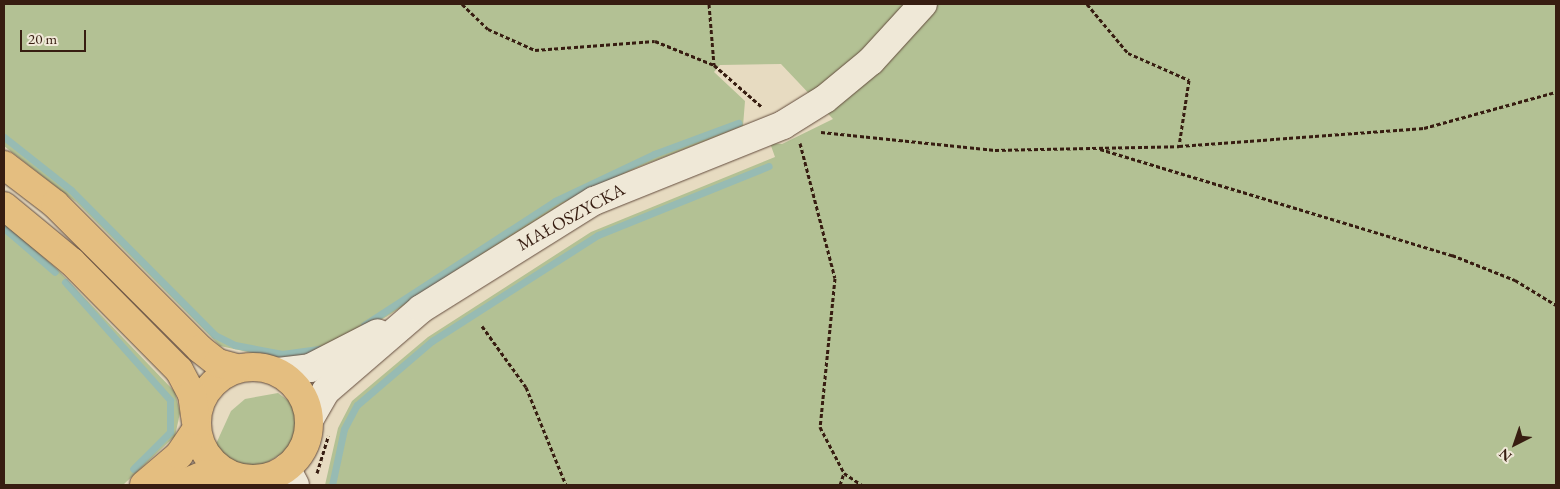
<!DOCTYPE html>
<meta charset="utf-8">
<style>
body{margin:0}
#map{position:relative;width:1560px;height:489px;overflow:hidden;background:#e7dbc1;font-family:"EB Garamond",serif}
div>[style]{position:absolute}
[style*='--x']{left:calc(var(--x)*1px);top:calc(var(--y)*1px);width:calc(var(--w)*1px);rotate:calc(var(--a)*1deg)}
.green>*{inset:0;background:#b3c194}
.stream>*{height:7px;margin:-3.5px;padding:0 3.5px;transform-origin:3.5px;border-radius:3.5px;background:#97bbb3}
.path>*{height:3px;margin-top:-1.5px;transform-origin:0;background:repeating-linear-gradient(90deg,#371d11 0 4px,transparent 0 6.5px)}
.roads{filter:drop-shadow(0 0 1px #634c3d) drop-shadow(0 0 1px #634c3d)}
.minor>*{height:28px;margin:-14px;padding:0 14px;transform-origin:14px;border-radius:14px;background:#efe8d7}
.major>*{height:28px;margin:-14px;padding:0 14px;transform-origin:14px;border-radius:14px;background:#e4be80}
.major>.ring{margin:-14px;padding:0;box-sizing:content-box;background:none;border:28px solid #e4be80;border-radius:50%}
.highway>*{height:28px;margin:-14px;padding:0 14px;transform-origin:14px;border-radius:14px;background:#e4be80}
span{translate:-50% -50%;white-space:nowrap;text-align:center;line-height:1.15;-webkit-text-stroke:4px #efe8d7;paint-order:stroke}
.street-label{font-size:18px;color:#371d11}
.frame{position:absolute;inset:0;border:5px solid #371d11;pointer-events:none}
.north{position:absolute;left:1490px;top:419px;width:50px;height:50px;-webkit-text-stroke:4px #efe8d7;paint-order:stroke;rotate:221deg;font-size:14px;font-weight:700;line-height:20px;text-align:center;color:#371d11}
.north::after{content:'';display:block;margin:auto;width:18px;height:22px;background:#371d11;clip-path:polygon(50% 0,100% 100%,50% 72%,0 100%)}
.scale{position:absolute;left:20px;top:30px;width:66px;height:22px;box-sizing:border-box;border:2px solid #371d11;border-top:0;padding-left:6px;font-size:15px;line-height:18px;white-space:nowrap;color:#371d11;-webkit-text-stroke:4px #efe8d7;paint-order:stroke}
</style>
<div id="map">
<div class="green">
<div style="clip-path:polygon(4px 4px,1556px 4px,1556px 485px,325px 485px,338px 428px,352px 401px,428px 337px,591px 232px,775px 157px,770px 143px,782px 144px,833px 119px,781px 64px,720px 65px,714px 72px,745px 101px,743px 126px,636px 168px,563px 203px,386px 317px,316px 355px,280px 359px,220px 346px,76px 202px,4px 146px)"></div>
<div style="clip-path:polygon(4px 223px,58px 270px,175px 392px,180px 413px,175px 436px,123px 485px,4px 485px)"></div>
<div style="clip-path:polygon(278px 393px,290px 402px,296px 418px,294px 435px,286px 451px,263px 465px,245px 466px,228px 459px,215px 446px,231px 411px,245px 399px)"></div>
</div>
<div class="stream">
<div style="--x:4;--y:137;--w:85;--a:38.3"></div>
<div style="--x:71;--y:190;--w:204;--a:45.2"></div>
<div style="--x:215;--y:335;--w:22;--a:27"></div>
<div style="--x:235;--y:345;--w:48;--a:10.8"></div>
<div style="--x:282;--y:354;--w:37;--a:-8"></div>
<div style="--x:4;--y:228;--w:67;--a:40.8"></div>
<div style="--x:65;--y:282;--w:158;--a:48.3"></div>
<div style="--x:170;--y:400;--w:32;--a:90"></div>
<div style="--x:170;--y:432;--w:52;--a:135"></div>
<div style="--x:364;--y:325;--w:228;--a:-33"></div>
<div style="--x:555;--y:201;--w:110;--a:-25.4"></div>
<div style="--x:654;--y:154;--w:90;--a:-20.3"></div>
<div style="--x:332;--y:485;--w:57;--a:-77.9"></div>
<div style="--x:344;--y:429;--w:27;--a:-62"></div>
<div style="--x:357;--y:405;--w:99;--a:-40.5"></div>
<div style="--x:432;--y:341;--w:197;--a:-32.6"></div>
<div style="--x:598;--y:235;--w:184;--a:-22"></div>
</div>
<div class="path">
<div style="--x:462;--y:4;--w:36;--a:44"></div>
<div style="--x:488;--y:29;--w:51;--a:24.1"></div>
<div style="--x:535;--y:50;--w:120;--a:-4.3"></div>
<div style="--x:655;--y:41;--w:64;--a:22.1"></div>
<div style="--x:714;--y:65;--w:64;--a:41.2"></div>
<div style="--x:709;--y:4;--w:61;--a:85.3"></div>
<div style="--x:1087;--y:4;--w:64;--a:50.1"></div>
<div style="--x:1128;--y:53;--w:67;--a:23.9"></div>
<div style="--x:1189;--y:80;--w:67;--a:98.6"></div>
<div style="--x:821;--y:132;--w:175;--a:5.9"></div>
<div style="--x:995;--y:150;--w:184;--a:-1.2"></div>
<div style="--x:1179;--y:146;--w:246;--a:-4.2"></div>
<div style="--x:1424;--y:128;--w:137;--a:-15.3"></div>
<div style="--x:800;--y:143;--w:139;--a:75.5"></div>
<div style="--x:835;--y:278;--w:150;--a:95.7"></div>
<div style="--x:820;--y:427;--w:52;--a:62.4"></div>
<div style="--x:844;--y:473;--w:22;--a:34"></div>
<div style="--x:1100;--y:149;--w:368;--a:16.8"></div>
<div style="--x:1452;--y:255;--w:68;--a:21.6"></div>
<div style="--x:1515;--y:280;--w:48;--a:31.4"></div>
<div style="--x:482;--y:326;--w:75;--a:54.2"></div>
<div style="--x:526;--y:387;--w:106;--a:67.8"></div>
<div style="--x:317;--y:473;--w:39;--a:-73"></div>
<div style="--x:840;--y:485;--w:13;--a:-72"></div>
</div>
<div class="roads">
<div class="minor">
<div style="--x:278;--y:372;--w:32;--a:-7"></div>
<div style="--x:310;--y:368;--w:76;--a:-27.2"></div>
<div style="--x:309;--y:420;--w:34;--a:-60"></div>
<div style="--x:326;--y:391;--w:125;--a:-40.8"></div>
<div style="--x:421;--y:309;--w:204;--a:-32"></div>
<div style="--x:594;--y:201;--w:204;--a:-21.9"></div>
<div style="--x:783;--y:125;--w:49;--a:-31.8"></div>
<div style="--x:825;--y:99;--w:60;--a:-39.6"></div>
<div style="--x:871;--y:61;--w:77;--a:-47.6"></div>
<div style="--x:286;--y:468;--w:19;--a:62"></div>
</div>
<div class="major">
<div class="ring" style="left:197px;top:367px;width:84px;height:84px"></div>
<div style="--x:144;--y:485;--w:46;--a:-40.6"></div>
<div style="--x:179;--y:455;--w:32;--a:-56"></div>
<div style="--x:180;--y:485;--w:28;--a:-23"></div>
<div style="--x:206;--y:474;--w:26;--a:4"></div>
</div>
<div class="highway">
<div style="--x:4;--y:165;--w:64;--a:37.4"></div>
<div style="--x:55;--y:204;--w:205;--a:45"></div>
<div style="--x:200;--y:349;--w:23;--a:38"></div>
<div style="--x:218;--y:363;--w:20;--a:15"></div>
<div style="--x:4;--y:206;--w:88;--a:39.5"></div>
<div style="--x:72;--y:262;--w:152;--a:45.3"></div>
<div style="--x:179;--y:370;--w:27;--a:62"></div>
<div style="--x:192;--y:394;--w:27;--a:82"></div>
</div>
</div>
<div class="street-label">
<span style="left:571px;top:217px;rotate:-29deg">MAŁOSZYCKA</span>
</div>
<div class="frame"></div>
<div class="north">N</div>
<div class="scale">20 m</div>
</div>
